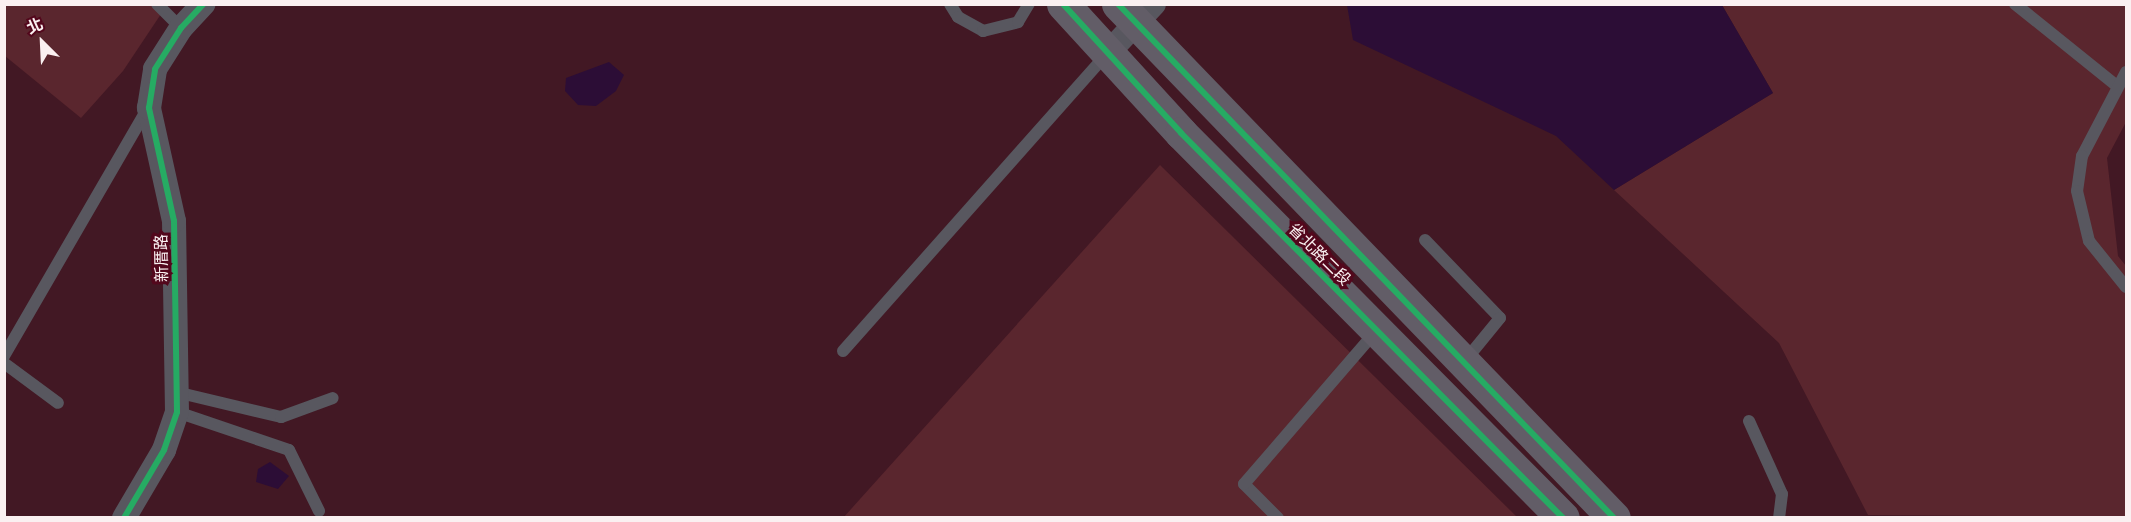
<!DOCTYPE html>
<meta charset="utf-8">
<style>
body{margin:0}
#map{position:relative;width:2131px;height:522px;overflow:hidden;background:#421824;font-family:Ubuntu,"Noto Sans TC",sans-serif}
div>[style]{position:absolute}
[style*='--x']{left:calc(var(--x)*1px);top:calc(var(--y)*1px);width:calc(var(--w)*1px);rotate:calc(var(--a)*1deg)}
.green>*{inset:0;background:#5a262e}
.water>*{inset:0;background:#2c0d36}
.lane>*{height:12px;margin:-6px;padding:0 6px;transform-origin:6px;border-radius:6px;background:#58575f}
.street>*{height:24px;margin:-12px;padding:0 12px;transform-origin:12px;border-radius:12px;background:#58575f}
.primary>*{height:33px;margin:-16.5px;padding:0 16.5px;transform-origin:16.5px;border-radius:16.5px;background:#625d67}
.cycleway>*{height:6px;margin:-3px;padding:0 3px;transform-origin:3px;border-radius:3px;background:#26ab63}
span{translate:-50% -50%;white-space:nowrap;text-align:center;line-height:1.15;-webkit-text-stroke:6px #53071c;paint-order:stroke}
.street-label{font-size:16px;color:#faf0f1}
.frame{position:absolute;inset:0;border:6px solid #faf0f1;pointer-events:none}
.north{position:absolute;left:12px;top:12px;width:60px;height:60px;-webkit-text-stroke:4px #53071c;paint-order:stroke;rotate:336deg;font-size:16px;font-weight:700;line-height:24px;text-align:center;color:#faf0f1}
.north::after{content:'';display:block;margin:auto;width:21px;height:27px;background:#faf0f1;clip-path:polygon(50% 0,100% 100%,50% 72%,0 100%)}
</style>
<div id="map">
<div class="green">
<div style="clip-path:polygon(4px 5px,167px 5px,123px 71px,81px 118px,5px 56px)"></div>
<div style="clip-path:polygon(1722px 5px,2126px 5px,2126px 122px,2107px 158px,2118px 256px,2126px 266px,2126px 517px,1868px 515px,1779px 343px,1614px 190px,1773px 93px)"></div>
<div style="clip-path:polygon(1160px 165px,1517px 517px,843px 518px)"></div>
</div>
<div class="water">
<div style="clip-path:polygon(1347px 5px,1722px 5px,1773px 93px,1614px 190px,1556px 136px,1353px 40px)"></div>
<div style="clip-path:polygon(609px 62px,624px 75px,616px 91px,596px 106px,578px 105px,565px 91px,566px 78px)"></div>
<div style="clip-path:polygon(270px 462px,289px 476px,278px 489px,256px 482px,258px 469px)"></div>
</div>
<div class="lane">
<div style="--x:157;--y:4;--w:34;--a:45"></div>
<div style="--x:950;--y:4;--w:15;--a:58"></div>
<div style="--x:958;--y:17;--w:29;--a:29"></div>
<div style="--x:983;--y:31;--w:36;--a:-14"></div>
<div style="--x:1018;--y:22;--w:21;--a:-59"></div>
<div style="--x:2015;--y:4;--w:131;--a:38.8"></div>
<div style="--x:2126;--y:72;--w:95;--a:117.6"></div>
<div style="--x:2082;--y:156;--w:35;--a:98"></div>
<div style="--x:2077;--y:191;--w:51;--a:76.5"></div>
<div style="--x:2089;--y:241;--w:59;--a:51.2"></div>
<div style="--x:1425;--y:240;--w:108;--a:46.1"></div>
<div style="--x:1500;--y:318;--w:57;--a:129.3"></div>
<div style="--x:843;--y:351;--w:397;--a:-48.4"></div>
<div style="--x:4;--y:356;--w:287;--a:-59.9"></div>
<div style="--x:4;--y:363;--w:67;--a:36.5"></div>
<div style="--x:176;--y:392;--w:108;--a:13.4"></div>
<div style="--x:281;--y:417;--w:55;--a:-20.1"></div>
<div style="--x:177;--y:412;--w:118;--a:18.7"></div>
<div style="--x:289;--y:450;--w:68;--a:63.8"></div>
<div style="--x:1749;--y:421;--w:80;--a:65.7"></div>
<div style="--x:1782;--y:494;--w:24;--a:97"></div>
<div style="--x:1278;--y:518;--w:48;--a:-135"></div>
<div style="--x:1244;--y:484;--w:202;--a:-49.2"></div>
</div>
<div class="street">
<div style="--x:1108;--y:53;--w:67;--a:-46.8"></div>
<div style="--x:124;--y:518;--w:79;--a:-59.5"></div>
<div style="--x:164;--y:450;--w:40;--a:-71.1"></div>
<div style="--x:177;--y:412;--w:191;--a:-90.9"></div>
<div style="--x:174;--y:221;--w:116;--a:-102.5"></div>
<div style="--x:149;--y:108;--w:39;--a:-81"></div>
<div style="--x:155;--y:69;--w:49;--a:-57.6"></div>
<div style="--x:181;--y:28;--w:33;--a:-47"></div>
</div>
<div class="primary">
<div style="--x:1063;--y:4;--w:175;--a:47.5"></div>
<div style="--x:1181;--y:133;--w:542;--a:45.22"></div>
<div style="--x:1118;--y:4;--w:714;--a:46.02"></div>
</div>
<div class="cycleway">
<div style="--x:1063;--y:4;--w:175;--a:47.5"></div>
<div style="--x:1181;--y:133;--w:542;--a:45.22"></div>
<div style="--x:1118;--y:4;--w:714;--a:46.02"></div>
<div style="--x:124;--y:518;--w:79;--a:-59.5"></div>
<div style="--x:164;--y:450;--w:40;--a:-71.1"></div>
<div style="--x:177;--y:412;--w:191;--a:-90.9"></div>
<div style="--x:174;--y:221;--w:116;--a:-102.5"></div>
<div style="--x:149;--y:108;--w:39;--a:-81"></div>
<div style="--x:155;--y:69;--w:49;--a:-57.6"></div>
<div style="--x:181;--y:28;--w:33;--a:-47"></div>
</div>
<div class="street-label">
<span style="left:1320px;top:254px;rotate:45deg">省北路二段</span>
<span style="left:161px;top:258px;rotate:-91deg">新厝路</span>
</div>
<div class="frame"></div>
<div class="north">北</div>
</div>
